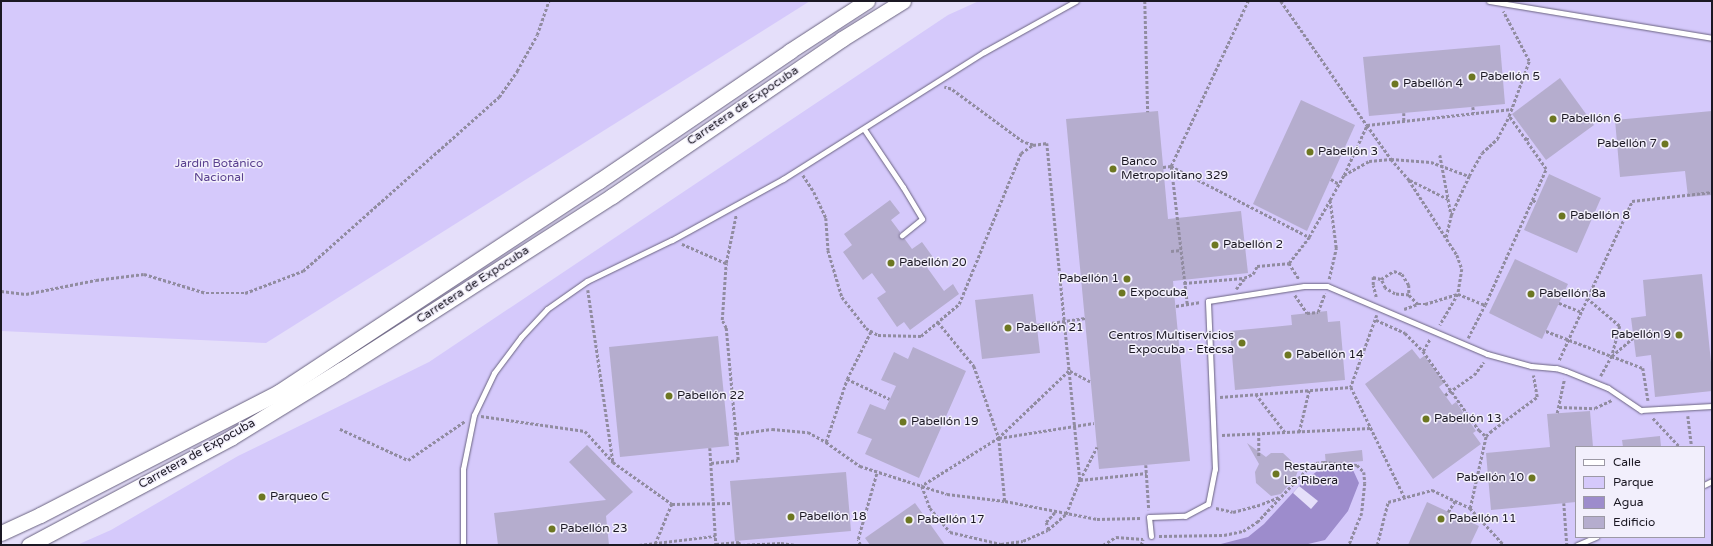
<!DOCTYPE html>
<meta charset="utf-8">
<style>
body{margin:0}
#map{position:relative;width:1713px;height:546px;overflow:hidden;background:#e5dffa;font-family:"Varela Round",sans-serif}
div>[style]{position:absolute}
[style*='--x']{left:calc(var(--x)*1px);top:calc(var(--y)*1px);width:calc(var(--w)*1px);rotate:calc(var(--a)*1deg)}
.green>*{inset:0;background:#d5c9fb}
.water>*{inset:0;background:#9d8ccc}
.pier>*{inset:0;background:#e5dffa}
.building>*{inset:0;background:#b5adce}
.path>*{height:2.5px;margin-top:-1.25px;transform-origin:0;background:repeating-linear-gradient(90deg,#918ca0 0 3px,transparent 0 5px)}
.roads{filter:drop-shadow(0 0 1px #6a6380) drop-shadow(0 0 1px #6a6380)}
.lane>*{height:5px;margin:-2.5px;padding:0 2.5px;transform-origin:2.5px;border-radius:2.5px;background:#fff}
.secondary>*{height:15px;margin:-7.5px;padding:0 7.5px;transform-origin:7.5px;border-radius:7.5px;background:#fff}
.dots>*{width:11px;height:11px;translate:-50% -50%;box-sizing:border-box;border:2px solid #f2effc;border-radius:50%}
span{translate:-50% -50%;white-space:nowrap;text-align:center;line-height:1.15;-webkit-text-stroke:3px #f2effc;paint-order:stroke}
.poi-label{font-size:12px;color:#1b1823}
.left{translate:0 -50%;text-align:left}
.right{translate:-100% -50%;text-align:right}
.street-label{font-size:12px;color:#1b1823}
.park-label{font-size:12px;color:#5b4290}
.frame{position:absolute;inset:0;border:2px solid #1b1823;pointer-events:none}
.legend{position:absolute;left:1575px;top:446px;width:130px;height:92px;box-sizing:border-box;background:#f2effc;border:1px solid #9c99a5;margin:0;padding:5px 7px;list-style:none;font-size:12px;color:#1b1823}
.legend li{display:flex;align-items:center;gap:8px;height:20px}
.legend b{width:20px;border:1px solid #9c99a5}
</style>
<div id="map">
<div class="green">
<div style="clip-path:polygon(1px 1px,810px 1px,266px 343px,1px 331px)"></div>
<div style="clip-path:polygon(evenodd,979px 1px,1712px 1px,1712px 545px,77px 545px,111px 530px,238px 456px,429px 362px,948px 15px,979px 1px,1576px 447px,1704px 447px,1704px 537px,1576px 537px,1576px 447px)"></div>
</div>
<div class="water">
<div style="clip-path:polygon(1343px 466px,1353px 470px,1359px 483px,1348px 511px,1325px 540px,1304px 545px,1217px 545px,1248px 537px,1264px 524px,1299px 486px,1316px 472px)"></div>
</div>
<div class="pier">
<div style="clip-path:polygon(1299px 486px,1318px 501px,1311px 509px,1293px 493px)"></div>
</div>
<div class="building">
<div style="clip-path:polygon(1500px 45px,1505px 104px,1369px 116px,1363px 57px)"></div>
<div style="clip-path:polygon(1560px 78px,1594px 125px,1546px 160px,1512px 114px)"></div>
<div style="clip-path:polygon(1301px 100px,1355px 125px,1307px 231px,1253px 204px)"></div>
<div style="clip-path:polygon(1158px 111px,1168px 219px,1241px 211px,1248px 273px,1173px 281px,1190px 461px,1099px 469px,1066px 119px)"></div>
<div style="clip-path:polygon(1712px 111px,1712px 195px,1688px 197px,1685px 171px,1620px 177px,1615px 120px)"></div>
<div style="clip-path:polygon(1549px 174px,1601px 198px,1577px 253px,1524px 230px)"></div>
<div style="clip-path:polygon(890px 200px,900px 213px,891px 220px,900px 232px,899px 237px,904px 238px,912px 249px,922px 242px,935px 260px,926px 266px,944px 291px,953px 284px,959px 294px,910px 330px,904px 322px,897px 327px,877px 298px,886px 292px,872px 273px,863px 280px,843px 252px,852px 245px,844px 234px)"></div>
<div style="clip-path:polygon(1515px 259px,1568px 284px,1542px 339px,1489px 313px)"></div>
<div style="clip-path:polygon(1702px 274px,1712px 372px,1712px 391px,1655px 397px,1651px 355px,1636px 357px,1631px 318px,1646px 316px,1643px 280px)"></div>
<div style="clip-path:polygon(1033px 294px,1040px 353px,982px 359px,975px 300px)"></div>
<div style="clip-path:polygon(1327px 311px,1328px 322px,1340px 321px,1345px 380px,1235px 390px,1230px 331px,1292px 325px,1291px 315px)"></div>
<div style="clip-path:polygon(718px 336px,729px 446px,620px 457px,609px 347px)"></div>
<div style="clip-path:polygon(913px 347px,966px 371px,919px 478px,865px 454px,872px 439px,857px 433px,870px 404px,885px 410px,890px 399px,896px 386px,881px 380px,894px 352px,908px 359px)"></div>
<div style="clip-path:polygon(1412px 349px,1420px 359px,1424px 356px,1444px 383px,1439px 387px,1452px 405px,1456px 402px,1476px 431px,1473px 433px,1481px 444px,1433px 479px,1365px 384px)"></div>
<div style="clip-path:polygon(1590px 411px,1593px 447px,1576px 447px,1576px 502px,1491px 510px,1486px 453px,1550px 447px,1547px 414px)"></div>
<div style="clip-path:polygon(1660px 436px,1661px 447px,1623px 447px,1622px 440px)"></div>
<div style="clip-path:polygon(1247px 443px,1266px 457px,1271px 453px,1283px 453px,1299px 468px,1296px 476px,1281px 494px,1271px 496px,1256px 483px,1255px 472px,1259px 464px)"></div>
<div style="clip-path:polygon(587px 445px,633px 492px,606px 516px,609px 545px,498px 545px,494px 513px,606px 500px,569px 462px)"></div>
<div style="clip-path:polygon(1362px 450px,1363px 461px,1326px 465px,1325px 454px)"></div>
<div style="clip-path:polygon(846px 472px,851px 531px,735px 541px,730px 481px)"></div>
<div style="clip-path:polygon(1427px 502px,1479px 526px,1470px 545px,1408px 545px)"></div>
<div style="clip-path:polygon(915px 503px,945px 545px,870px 545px,865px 538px)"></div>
</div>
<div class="path">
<div style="--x:1145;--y:1;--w:111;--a:88.5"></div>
<div style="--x:1281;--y:1;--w:151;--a:55.3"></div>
<div style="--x:1367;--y:125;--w:42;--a:54.8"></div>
<div style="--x:1391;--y:159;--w:28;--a:49"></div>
<div style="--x:1409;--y:180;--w:89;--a:57.4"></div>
<div style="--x:1457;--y:255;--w:15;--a:70"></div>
<div style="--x:1462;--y:269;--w:25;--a:99"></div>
<div style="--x:1458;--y:294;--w:36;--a:120"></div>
<div style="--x:1473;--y:107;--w:6;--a:81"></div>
<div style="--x:1404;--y:113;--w:8;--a:90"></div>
<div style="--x:1526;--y:140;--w:4;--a:-56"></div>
<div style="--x:1033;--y:145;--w:14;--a:-8"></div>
<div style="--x:1047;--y:143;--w:339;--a:84.4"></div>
<div style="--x:1080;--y:480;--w:67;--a:-6"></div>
<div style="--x:1440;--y:155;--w:60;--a:79.4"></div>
<div style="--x:1163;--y:167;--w:8;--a:-7"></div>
<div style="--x:1171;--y:166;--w:155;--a:27.2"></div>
<div style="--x:803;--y:175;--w:20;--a:57"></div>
<div style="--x:814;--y:192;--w:29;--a:65"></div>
<div style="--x:826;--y:218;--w:32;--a:86"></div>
<div style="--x:828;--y:250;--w:49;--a:73.4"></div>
<div style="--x:842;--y:297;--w:39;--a:52"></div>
<div style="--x:866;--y:328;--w:14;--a:30"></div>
<div style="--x:878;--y:335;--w:43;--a:1.3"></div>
<div style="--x:921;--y:336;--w:50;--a:-40.1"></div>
<div style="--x:959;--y:304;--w:163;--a:-67.7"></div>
<div style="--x:1021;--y:153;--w:14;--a:-34"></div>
<div style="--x:1033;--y:145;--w:10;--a:-163"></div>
<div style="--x:1023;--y:142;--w:89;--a:-143.6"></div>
<div style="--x:951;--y:89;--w:7;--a:-164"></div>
<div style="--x:1344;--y:175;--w:29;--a:-29"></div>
<div style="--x:1369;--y:161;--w:22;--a:-5"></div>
<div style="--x:1391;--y:159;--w:40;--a:4.3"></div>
<div style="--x:1431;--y:162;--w:40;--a:20.2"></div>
<div style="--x:1331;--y:179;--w:9;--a:32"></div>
<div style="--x:1410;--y:180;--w:42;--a:26.6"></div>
<div style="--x:1533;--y:200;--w:4;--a:34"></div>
<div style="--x:1446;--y:237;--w:23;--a:-77"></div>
<div style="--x:1451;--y:215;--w:43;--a:-65.2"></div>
<div style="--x:1469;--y:176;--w:26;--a:-61"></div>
<div style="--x:1482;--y:153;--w:21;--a:-43"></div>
<div style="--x:1497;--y:139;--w:26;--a:-62"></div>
<div style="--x:1509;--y:116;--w:59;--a:-70"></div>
<div style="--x:1529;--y:61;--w:56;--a:-117.5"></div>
<div style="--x:682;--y:244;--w:48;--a:23.4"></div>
<div style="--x:1171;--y:251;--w:10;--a:-6"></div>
<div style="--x:1289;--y:263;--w:19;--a:58"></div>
<div style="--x:1329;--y:279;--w:32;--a:-77"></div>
<div style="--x:1336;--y:248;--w:47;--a:-97.3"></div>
<div style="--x:1184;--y:283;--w:60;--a:-4.8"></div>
<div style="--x:1244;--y:278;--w:10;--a:-24"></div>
<div style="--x:1253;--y:274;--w:9;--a:-63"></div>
<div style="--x:1257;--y:266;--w:32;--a:-5"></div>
<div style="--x:1289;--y:263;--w:33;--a:-52"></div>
<div style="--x:1309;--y:237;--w:43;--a:-60.4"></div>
<div style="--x:1330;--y:200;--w:29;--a:-61"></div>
<div style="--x:1344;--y:175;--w:55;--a:-65.3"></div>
<div style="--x:1367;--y:125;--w:146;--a:-6.3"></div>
<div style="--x:1236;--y:289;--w:13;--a:-51"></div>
<div style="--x:588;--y:290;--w:173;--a:81.7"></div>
<div style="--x:1;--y:291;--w:25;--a:7"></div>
<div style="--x:26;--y:294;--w:71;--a:-11.3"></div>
<div style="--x:96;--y:280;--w:48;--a:-7.1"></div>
<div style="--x:144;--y:274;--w:65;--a:17"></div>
<div style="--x:206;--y:293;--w:39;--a:0"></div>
<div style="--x:245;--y:293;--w:62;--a:-20.8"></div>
<div style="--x:303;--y:271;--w:262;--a:-41.6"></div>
<div style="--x:499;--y:97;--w:32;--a:-55"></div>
<div style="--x:517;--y:71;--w:41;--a:-60.9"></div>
<div style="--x:537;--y:35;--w:36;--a:-71"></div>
<div style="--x:1295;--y:295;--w:22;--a:56"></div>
<div style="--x:1307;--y:313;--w:11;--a:-5"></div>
<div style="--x:1318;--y:312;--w:20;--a:-70"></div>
<div style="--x:1409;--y:295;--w:14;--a:-176"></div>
<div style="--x:1395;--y:294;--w:12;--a:-149"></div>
<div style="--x:1385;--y:288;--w:10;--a:-114"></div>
<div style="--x:1381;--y:279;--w:15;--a:-32"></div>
<div style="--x:1394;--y:271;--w:9;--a:21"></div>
<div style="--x:1402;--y:274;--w:13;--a:58"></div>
<div style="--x:1409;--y:285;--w:10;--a:90"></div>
<div style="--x:1409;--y:295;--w:13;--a:45"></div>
<div style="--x:1376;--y:297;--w:12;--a:-104"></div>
<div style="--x:1373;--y:285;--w:8;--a:-90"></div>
<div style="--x:1373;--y:277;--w:8;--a:14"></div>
<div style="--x:1587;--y:298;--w:43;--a:40.3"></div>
<div style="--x:1620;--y:326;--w:31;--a:105"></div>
<div style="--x:1612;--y:356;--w:23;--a:119"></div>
<div style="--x:1559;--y:303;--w:24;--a:22"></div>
<div style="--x:1187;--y:304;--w:139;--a:-96.6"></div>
<div style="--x:1171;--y:166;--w:182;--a:-65"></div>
<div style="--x:1176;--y:306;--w:25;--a:-9"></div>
<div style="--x:1404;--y:309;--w:15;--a:-20"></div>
<div style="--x:1418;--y:304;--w:7;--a:0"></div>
<div style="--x:1425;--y:304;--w:34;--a:-17"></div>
<div style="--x:1458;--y:294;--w:29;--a:22"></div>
<div style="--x:1377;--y:315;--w:77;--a:109.9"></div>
<div style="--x:1351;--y:387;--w:123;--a:64.1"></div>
<div style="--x:1376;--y:320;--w:32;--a:24"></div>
<div style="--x:1405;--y:333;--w:25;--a:45"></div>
<div style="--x:1423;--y:351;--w:97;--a:54.7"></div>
<div style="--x:1479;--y:430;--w:9;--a:41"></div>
<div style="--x:938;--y:322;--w:57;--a:50.7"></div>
<div style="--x:974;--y:366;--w:76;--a:70.9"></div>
<div style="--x:999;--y:438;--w:63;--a:84.6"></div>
<div style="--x:1037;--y:325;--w:49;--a:-8.3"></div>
<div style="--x:1546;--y:331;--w:104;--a:20.9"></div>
<div style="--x:1643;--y:368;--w:33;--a:81"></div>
<div style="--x:1468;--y:338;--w:37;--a:-63"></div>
<div style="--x:1485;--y:305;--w:149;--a:-65.8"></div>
<div style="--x:1546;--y:169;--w:65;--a:-124.9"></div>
<div style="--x:1423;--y:351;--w:14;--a:-60"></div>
<div style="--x:1612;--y:356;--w:28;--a:-41"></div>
<div style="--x:1559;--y:360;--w:175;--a:-65.3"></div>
<div style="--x:1632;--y:201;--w:81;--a:-6.4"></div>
<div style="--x:847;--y:379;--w:47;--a:24.9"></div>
<div style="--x:1090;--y:382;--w:24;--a:-152"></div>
<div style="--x:1069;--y:371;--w:97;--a:136.3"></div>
<div style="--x:999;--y:438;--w:91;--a:148.1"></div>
<div style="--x:922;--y:486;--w:23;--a:70"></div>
<div style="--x:930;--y:508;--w:31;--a:50"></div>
<div style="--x:950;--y:532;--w:52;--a:13.2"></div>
<div style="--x:1001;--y:544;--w:22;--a:-8"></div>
<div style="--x:1023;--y:541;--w:27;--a:-24"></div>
<div style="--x:1048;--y:530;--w:24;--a:-42"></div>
<div style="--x:1066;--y:514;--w:37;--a:-68"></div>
<div style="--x:1080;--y:480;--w:37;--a:-63"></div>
<div style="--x:1256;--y:394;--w:48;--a:52.7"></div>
<div style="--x:1445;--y:395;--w:35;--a:-35"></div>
<div style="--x:1474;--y:375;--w:16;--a:-52"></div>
<div style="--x:1220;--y:397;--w:131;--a:-4.4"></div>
<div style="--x:1559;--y:407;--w:36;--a:2"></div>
<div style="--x:1595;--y:408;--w:19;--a:-25"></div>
<div style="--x:1557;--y:413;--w:35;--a:-78"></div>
<div style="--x:481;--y:416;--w:105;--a:8.2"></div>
<div style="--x:585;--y:431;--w:42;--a:47.9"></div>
<div style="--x:613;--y:462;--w:72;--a:35.4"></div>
<div style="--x:672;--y:504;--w:44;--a:112.5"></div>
<div style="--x:1688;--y:416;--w:31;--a:83"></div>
<div style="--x:1653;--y:418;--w:40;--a:47"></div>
<div style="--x:340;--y:429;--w:75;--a:24.5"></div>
<div style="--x:408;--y:460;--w:69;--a:-34.4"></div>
<div style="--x:1299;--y:432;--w:43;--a:-76.6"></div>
<div style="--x:1259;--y:433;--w:24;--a:90"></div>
<div style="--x:736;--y:434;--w:36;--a:-8"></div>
<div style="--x:772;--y:429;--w:36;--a:5"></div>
<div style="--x:808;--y:432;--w:21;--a:29"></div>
<div style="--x:826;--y:442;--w:42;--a:35.2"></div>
<div style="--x:860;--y:466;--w:91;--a:17.8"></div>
<div style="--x:947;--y:494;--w:58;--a:6.9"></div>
<div style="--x:1005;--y:501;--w:94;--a:11.1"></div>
<div style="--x:1097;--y:519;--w:44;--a:-1.3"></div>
<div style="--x:1222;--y:435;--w:149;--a:-2.7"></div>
<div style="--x:999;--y:438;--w:96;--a:-9"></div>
<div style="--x:826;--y:442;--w:66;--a:-71.6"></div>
<div style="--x:847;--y:379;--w:54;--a:-63.4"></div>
<div style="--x:710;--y:448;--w:96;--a:86.4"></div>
<div style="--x:716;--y:544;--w:23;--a:-5"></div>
<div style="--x:739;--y:542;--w:3;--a:72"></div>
<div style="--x:711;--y:463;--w:27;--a:-6"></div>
<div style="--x:738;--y:460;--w:133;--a:-95.2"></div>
<div style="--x:726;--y:328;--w:9;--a:-117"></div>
<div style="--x:722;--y:320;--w:57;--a:-86"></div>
<div style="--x:726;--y:263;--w:49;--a:-78.2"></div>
<div style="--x:1146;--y:465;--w:45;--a:86.2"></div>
<div style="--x:1564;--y:503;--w:42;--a:85.9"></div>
<div style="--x:672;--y:504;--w:60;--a:-1"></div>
<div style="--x:1216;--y:508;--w:17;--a:13"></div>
<div style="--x:1233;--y:512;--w:30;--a:-15"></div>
<div style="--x:1262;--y:504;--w:18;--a:-22"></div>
<div style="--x:1470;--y:508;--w:74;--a:-77.5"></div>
<div style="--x:1486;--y:436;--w:6;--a:-45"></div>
<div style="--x:1490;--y:432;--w:59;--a:-36.7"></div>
<div style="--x:1537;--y:397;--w:22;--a:-100"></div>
<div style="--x:1448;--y:512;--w:13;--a:-58"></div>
<div style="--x:1048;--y:530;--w:8;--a:-104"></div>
<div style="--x:1046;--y:522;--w:13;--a:-48"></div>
<div style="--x:1159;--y:536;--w:65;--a:-0.9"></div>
<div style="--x:1224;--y:535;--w:19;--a:-12"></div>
<div style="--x:1243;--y:531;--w:17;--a:-33"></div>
<div style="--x:1257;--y:522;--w:76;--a:-46.6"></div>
<div style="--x:1309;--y:467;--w:8;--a:-30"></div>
<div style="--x:1316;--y:463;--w:8;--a:-7"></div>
<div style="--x:1324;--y:462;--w:33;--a:5"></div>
<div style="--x:1357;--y:465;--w:10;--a:45"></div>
<div style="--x:1364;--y:472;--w:11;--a:85"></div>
<div style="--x:1365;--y:483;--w:30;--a:96"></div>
<div style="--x:1362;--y:513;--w:35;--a:112"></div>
<div style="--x:639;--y:545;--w:77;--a:-6.8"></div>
<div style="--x:742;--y:545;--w:39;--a:-3"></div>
<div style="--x:781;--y:543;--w:15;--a:8"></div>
<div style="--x:860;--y:545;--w:6;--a:-108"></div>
<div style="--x:858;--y:539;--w:70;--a:-74.2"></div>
<div style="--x:1103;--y:545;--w:15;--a:-32"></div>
<div style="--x:1116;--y:537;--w:27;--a:4"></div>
<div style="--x:1141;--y:545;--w:6;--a:-72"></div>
<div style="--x:1377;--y:545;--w:44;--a:-75.7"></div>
<div style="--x:1388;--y:502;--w:46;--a:-15.3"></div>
<div style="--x:1432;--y:490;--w:42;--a:25.3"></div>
<div style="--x:1470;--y:508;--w:50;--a:47.4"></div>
</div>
<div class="roads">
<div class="lane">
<div style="--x:1489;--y:1;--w:226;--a:9.4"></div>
<div style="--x:864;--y:129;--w:70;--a:56.1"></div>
<div style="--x:903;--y:187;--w:37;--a:59"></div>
<div style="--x:922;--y:219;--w:26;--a:141"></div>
<div style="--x:1704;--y:485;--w:9;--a:-27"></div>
<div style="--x:1151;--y:536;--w:19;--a:-96"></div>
<div style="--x:1149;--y:517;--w:36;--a:-2"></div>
<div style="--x:1185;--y:516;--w:26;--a:-28"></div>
<div style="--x:1208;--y:504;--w:36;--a:-79"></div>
<div style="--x:1215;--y:469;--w:168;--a:-92.4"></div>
<div style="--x:1208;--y:301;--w:97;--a:-8.9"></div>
<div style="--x:1304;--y:286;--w:23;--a:0"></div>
<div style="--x:1327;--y:286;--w:174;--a:23"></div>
<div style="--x:1487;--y:354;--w:46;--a:15.3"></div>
<div style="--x:1531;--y:366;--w:25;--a:5"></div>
<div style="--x:1556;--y:368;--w:10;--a:17"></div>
<div style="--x:1566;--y:371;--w:45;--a:22"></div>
<div style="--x:1608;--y:388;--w:40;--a:34"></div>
<div style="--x:1641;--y:410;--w:71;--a:-3.2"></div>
<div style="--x:463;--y:545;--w:76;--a:-90"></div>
<div style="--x:463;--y:469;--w:55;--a:-78.5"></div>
<div style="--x:474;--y:415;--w:47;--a:-64.5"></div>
<div style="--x:494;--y:373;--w:45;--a:-53.1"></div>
<div style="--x:521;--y:337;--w:38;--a:-47"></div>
<div style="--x:547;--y:309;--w:49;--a:-35"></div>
<div style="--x:587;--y:281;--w:94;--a:-25.8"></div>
<div style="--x:672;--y:240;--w:127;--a:-28.8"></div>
<div style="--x:783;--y:179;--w:238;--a:-32.3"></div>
<div style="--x:984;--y:52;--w:105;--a:-29"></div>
<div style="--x:1577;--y:545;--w:21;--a:-23"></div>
</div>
<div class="secondary">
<div style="--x:1;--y:533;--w:43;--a:-24.8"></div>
<div style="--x:40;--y:515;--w:269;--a:-27.2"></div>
<div style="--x:279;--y:392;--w:383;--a:-33.4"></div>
<div style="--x:599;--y:181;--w:231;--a:-34.2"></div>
<div style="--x:790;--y:51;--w:92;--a:-33"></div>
<div style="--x:29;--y:545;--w:230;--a:-28"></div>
<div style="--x:232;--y:437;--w:128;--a:-31.6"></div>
<div style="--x:341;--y:370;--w:322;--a:-32.7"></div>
<div style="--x:612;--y:196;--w:278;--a:-34.3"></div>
<div style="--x:842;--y:39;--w:72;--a:-31.9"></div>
</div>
</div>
<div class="dots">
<div style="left:1472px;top:77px;background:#6d7722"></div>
<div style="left:1395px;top:84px;background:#6d7722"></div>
<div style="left:1553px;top:119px;background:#6d7722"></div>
<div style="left:1665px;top:144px;background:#6d7722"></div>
<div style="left:1310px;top:152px;background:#6d7722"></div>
<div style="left:1113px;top:169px;background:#6d7722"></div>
<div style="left:1562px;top:216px;background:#6d7722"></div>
<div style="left:1215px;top:245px;background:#6d7722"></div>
<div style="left:891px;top:263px;background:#6d7722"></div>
<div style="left:1127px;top:279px;background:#6d7722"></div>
<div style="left:1122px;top:293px;background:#6d7722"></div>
<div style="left:1531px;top:294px;background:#6d7722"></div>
<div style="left:1008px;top:328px;background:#6d7722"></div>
<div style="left:1679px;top:335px;background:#6d7722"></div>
<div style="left:1242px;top:343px;background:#6d7722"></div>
<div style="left:1288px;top:355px;background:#6d7722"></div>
<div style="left:669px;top:396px;background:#6d7722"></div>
<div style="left:1426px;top:419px;background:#6d7722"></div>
<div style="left:903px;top:422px;background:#6d7722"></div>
<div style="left:1276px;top:474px;background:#6d7722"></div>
<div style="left:1532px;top:478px;background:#6d7722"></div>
<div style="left:262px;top:497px;background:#6d7722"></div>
<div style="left:791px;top:517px;background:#6d7722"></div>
<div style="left:1441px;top:519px;background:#6d7722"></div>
<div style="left:909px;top:520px;background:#6d7722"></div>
<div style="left:552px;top:529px;background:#6d7722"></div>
</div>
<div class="poi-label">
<span class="left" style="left:1480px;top:77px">Pabellón 5</span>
<span class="left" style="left:1403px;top:84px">Pabellón 4</span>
<span class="left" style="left:1561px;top:119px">Pabellón 6</span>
<span class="right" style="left:1657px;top:144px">Pabellón 7</span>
<span class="left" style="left:1318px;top:152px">Pabellón 3</span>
<span class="left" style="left:1121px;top:169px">Banco<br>Metropolitano 329</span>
<span class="left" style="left:1570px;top:216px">Pabellón 8</span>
<span class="left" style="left:1223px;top:245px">Pabellón 2</span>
<span class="left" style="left:899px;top:263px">Pabellón 20</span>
<span class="right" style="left:1119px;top:279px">Pabellón 1</span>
<span class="left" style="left:1130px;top:293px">Expocuba</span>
<span class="left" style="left:1539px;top:294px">Pabellón 8a</span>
<span class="left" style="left:1016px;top:328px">Pabellón 21</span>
<span class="right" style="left:1671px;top:335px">Pabellón 9</span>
<span class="right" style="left:1234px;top:343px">Centros Multiservicios<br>Expocuba - Etecsa</span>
<span class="left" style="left:1296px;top:355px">Pabellón 14</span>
<span class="left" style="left:677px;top:396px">Pabellón 22</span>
<span class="left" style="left:1434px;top:419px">Pabellón 13</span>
<span class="left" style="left:911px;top:422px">Pabellón 19</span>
<span class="left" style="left:1284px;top:474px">Restaurante<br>La Ribera</span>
<span class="right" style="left:1524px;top:478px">Pabellón 10</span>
<span class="left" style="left:270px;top:497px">Parqueo C</span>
<span class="left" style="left:799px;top:517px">Pabellón 18</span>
<span class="left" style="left:1449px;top:519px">Pabellón 11</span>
<span class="left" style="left:917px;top:520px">Pabellón 17</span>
<span class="left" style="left:560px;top:529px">Pabellón 23</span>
</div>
<div class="street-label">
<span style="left:743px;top:106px;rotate:-34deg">Carretera de Expocuba</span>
<span style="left:473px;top:285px;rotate:-33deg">Carretera de Expocuba</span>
<span style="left:197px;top:454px;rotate:-29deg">Carretera de Expocuba</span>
</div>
<div class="park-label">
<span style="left:219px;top:171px">Jardín Botánico<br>Nacional</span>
</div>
<div class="frame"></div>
<ul class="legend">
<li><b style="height:5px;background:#fff"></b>Calle</li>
<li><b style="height:11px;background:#d5c9fb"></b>Parque</li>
<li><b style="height:11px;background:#9d8ccc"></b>Agua</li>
<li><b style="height:11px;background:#b5adce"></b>Edificio</li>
</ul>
</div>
